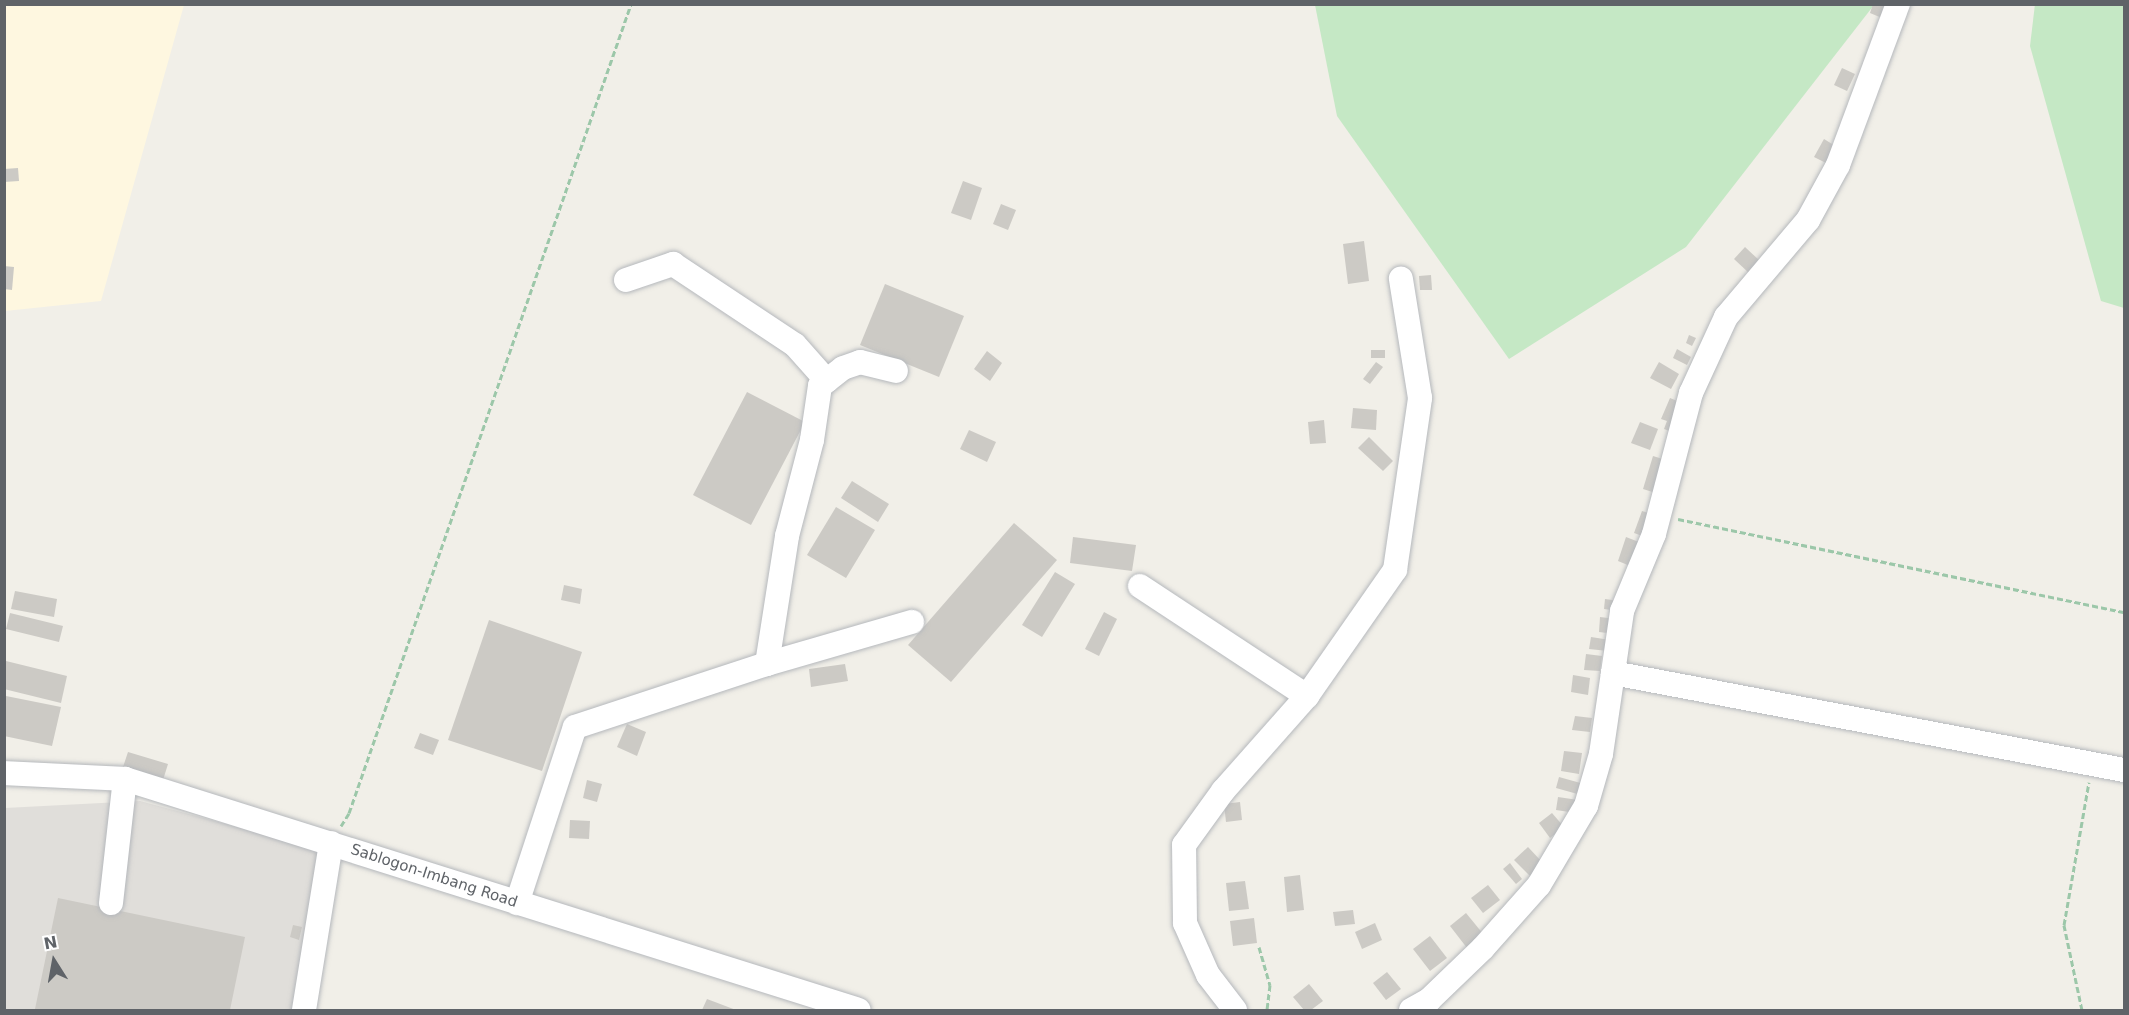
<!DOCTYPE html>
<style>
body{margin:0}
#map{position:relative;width:2129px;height:1015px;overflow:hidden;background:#f1efe8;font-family:"DejaVu Sans",sans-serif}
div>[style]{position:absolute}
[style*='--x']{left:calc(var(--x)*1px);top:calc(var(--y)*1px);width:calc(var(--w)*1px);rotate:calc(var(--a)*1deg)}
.commercial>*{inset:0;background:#fef7e0}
.industrial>*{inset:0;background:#e0deda}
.green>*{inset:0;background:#c5e8c5}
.building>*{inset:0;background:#cccac5}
.path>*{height:3px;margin-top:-1.5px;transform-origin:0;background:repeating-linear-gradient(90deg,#9cc7a9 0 6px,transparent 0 9px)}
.roads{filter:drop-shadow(0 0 2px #b5b8bc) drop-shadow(0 0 2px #b5b8bc)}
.minor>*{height:24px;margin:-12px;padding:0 12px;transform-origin:12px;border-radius:12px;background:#fff}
span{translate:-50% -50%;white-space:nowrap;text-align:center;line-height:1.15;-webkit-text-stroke:6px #fff;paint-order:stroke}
.street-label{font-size:15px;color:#5f6368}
.frame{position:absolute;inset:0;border:6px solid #5f6368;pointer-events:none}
.north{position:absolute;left:24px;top:931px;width:60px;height:60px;-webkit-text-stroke:4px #fff;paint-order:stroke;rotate:349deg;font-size:16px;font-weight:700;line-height:24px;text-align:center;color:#5f6368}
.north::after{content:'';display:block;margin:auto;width:21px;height:27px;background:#5f6368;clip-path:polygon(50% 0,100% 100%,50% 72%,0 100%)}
</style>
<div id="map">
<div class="commercial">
<div style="clip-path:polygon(4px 5px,184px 5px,101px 301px,5px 311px)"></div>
</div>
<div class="industrial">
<div style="clip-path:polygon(140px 801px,324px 850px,295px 1010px,5px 1010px,5px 808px)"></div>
</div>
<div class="green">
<div style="clip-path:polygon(2035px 4px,2124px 5px,2124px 308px,2101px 301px,2030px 46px)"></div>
<div style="clip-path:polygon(1315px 5px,1874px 5px,1686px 247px,1509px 359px,1337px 116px)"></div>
</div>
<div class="building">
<div style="clip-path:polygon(1873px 4px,1886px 4px,1882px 18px,1870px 13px)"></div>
<div style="clip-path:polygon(1842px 68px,1855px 74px,1847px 91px,1834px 85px)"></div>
<div style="clip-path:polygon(1824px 139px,1837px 147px,1828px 164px,1814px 157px)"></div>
<div style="clip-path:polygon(18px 168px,19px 181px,4px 182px,4px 169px)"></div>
<div style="clip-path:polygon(963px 181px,982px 188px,971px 220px,951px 213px)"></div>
<div style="clip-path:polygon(1001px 204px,1016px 210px,1008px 230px,993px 224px)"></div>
<div style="clip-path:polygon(1364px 241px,1369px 281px,1348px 284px,1343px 244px)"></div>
<div style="clip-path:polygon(1745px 247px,1761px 262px,1750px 274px,1734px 259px)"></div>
<div style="clip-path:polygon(4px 266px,14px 267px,12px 290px,4px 289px)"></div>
<div style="clip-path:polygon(1431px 275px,1432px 290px,1420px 290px,1419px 276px)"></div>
<div style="clip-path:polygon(885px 284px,964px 316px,939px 377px,860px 345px)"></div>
<div style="clip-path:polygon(1689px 335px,1696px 338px,1692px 346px,1686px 343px)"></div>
<div style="clip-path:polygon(1677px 349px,1691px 357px,1687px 365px,1673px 358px)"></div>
<div style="clip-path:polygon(1371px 350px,1385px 350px,1385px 358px,1371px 358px)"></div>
<div style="clip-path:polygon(987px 351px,1002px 363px,990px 381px,974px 369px)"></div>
<div style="clip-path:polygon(1376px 362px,1383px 367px,1370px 384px,1363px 379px)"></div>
<div style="clip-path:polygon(1659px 362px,1679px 374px,1671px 389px,1650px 378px)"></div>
<div style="clip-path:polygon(747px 392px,805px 422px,751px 525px,693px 495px)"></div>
<div style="clip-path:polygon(1670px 398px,1687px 405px,1675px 433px,1664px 429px,1667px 421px,1661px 419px)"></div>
<div style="clip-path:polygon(1353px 408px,1377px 410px,1376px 430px,1351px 428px)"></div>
<div style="clip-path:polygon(1324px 420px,1326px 443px,1310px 444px,1308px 422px)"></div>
<div style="clip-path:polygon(1640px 422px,1658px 429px,1650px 450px,1631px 443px)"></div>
<div style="clip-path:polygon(969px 430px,996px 442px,987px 462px,960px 449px)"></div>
<div style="clip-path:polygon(1369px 437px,1393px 461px,1383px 471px,1358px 448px)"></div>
<div style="clip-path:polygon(1653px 456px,1672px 462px,1662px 495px,1643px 489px)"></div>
<div style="clip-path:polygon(852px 481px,889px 504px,878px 522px,841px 498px)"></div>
<div style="clip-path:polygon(836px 507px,875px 530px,846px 578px,807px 555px)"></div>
<div style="clip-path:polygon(1642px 511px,1655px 515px,1648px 538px,1634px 533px)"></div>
<div style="clip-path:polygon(1014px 523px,1057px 560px,951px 682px,908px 645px)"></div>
<div style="clip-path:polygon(1073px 537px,1136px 545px,1132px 571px,1070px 563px)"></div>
<div style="clip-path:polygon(1626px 537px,1644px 544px,1635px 568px,1618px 561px)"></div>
<div style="clip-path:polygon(1055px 572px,1075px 584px,1042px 637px,1022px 625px)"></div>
<div style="clip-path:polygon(564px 585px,582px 589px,580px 604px,561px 600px)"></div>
<div style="clip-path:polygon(15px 591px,57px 599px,54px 617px,11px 609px)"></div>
<div style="clip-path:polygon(1605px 599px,1619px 601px,1618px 611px,1604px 609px)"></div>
<div style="clip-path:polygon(1104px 612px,1117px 619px,1099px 656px,1085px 649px)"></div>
<div style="clip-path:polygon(10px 613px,63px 626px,59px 642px,6px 629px)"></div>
<div style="clip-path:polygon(1600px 617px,1616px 619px,1615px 634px,1599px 632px)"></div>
<div style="clip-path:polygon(489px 620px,582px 652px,542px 771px,448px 740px)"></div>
<div style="clip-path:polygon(1591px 637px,1610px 640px,1608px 651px,1589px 649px)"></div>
<div style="clip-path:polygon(1586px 654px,1602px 656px,1600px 671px,1584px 670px)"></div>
<div style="clip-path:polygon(6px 661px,67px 676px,61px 703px,4px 689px)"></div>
<div style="clip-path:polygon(845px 664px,848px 681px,811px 687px,809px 669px)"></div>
<div style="clip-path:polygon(1573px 675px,1590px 678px,1588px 695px,1571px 692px)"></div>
<div style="clip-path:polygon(6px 696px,61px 707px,52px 746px,4px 736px)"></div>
<div style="clip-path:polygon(1575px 716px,1592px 718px,1590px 732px,1572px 730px)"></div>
<div style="clip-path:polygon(627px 724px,646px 732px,637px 756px,617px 747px)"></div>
<div style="clip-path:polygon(420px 733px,439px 740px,433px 755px,414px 748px)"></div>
<div style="clip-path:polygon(1564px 751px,1582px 753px,1579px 774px,1561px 771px)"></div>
<div style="clip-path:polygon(128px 752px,168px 764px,163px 780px,123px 767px)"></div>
<div style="clip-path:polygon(1559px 777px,1584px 784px,1581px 795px,1556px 788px)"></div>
<div style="clip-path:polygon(587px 780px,602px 784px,597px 802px,583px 798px)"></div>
<div style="clip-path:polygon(1558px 797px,1578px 800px,1576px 813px,1556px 810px)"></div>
<div style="clip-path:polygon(1240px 802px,1242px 820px,1226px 822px,1224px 804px)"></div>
<div style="clip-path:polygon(1552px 813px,1564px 827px,1550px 838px,1539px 823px)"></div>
<div style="clip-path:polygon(570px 820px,590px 821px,589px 839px,569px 838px)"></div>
<div style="clip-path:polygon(1528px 847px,1543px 863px,1530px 876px,1514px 860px)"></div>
<div style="clip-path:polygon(1510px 863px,1522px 879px,1516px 884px,1503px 869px)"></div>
<div style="clip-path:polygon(1300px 875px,1304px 910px,1287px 912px,1284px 877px)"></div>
<div style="clip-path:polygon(1245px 881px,1249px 909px,1229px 911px,1226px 883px)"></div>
<div style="clip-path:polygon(1488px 885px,1500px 900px,1483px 913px,1471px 898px)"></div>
<div style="clip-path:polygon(58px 898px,245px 937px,230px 1010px,35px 1009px)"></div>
<div style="clip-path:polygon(1353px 910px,1355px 924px,1335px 926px,1333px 912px)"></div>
<div style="clip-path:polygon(1466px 913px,1484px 935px,1467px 948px,1450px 926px)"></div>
<div style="clip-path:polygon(1254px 918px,1257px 943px,1233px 946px,1230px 921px)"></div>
<div style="clip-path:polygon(1375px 923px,1382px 940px,1362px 949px,1355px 932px)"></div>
<div style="clip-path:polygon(293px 925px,302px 927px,299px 940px,290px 937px)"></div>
<div style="clip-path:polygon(1430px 936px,1447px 958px,1430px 971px,1413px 949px)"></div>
<div style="clip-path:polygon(1387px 972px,1401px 989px,1386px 1000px,1373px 983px)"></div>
<div style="clip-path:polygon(1309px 984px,1323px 1001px,1311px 1010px,1304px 1010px,1293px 997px)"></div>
<div style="clip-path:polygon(707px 999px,736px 1010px,702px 1010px)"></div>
</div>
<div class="path">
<div style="--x:1678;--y:519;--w:456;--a:11.8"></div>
<div style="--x:341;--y:826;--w:15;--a:-58"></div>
<div style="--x:349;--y:813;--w:857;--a:-70.78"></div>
<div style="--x:1259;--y:947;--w:40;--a:74"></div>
<div style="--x:1270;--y:985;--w:25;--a:97"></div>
<div style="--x:2082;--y:1010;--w:87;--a:-102"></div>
<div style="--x:2064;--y:925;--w:145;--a:-80.1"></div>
</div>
<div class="roads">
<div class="minor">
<div style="--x:626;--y:280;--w:50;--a:-18.8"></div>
<div style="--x:673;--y:264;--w:146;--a:33.6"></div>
<div style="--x:795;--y:345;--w:48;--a:48.4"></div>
<div style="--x:1140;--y:586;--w:200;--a:33.4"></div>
<div style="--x:767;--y:664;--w:151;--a:-16.2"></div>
<div style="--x:1613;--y:673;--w:520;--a:10.75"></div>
<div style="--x:4;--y:773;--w:121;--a:2.8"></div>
<div style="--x:125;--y:779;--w:769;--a:17.47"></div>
<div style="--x:111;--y:903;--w:125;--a:-83.6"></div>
<div style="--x:517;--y:903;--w:185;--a:-71.8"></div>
<div style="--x:575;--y:727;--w:202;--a:-18.2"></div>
<div style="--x:767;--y:664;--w:130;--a:-81.1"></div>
<div style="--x:787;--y:536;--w:99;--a:-75.4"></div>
<div style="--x:812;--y:440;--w:55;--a:-81.6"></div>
<div style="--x:820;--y:386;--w:29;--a:-38"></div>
<div style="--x:843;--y:368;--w:18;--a:-19"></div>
<div style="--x:860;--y:362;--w:37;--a:14"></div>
<div style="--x:304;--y:1010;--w:169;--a:-80.8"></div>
<div style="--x:1235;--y:1010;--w:44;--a:-127.6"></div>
<div style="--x:1208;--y:975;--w:57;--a:-113.9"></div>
<div style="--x:1185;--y:923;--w:78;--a:-90.7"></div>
<div style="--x:1184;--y:845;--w:67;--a:-54.2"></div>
<div style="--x:1223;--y:791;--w:127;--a:-48.5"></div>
<div style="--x:1307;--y:696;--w:154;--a:-55.1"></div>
<div style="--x:1395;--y:570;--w:174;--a:-81.7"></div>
<div style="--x:1420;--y:398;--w:121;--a:-99.1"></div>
<div style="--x:1411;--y:1010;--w:21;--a:-29"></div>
<div style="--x:1429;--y:1000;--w:75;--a:-43.9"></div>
<div style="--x:1483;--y:948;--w:84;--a:-48.4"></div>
<div style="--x:1539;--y:885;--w:92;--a:-59.3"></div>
<div style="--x:1586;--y:806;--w:54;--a:-73.9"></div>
<div style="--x:1601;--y:754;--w:145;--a:-81.6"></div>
<div style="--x:1622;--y:611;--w:83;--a:-67.4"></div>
<div style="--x:1654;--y:534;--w:146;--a:-75.3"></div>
<div style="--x:1691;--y:393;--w:84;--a:-65.3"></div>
<div style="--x:1726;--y:317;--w:127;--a:-49.8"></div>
<div style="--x:1808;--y:220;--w:63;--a:-61.4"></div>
<div style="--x:1838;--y:165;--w:172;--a:-69.6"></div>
</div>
</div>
<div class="street-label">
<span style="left:434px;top:876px;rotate:18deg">Sablogon-Imbang Road</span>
</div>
<div class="frame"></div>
<div class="north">N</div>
</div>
